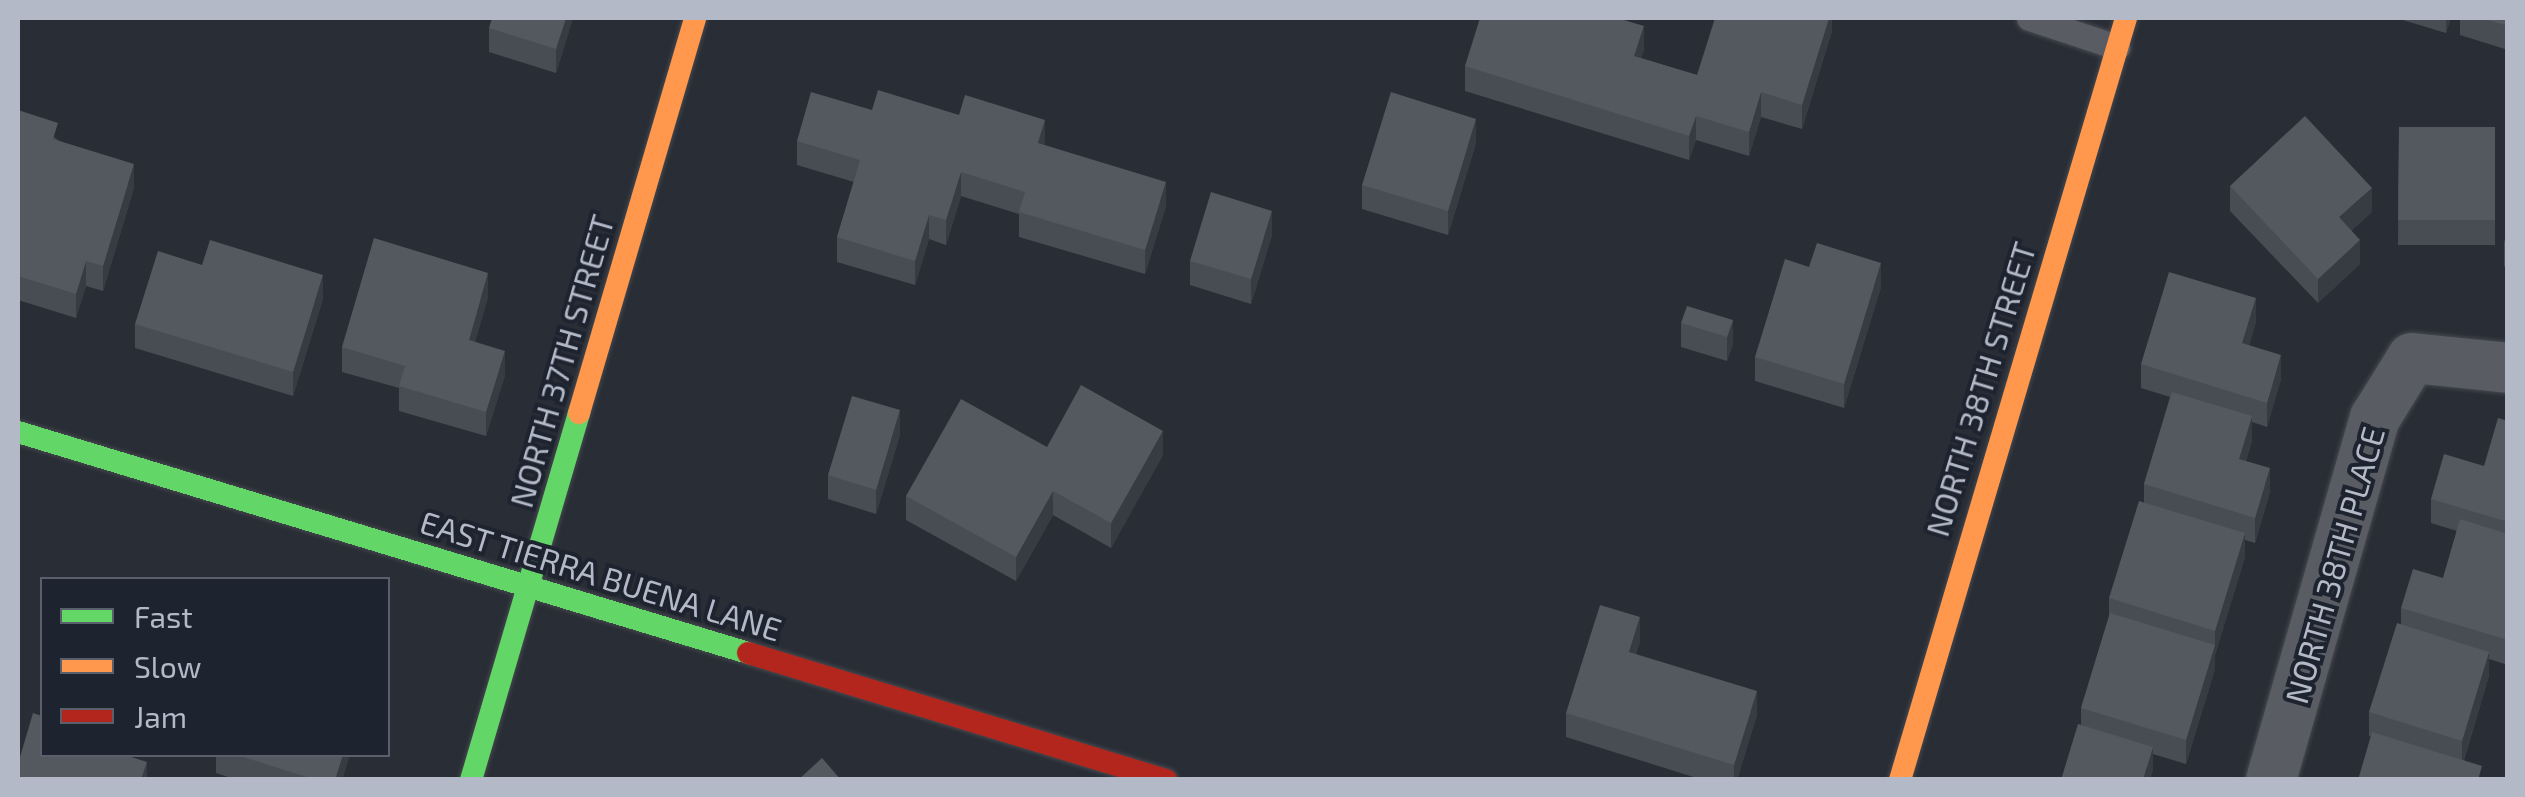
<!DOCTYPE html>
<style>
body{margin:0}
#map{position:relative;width:2525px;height:797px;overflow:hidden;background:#292d35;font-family:"Exo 2",sans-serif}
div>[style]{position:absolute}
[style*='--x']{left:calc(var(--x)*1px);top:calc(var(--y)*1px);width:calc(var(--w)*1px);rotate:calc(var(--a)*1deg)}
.roads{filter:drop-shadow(0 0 2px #45484e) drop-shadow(0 0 2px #45484e)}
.lane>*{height:25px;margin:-12.5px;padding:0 12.5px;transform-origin:12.5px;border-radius:12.5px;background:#595c63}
.street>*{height:50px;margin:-25px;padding:0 25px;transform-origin:25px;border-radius:25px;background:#595c63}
.fast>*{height:22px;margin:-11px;padding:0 11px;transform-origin:11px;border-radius:11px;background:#63d668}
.slow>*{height:22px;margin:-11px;padding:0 11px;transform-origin:11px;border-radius:11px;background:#ff974d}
.jam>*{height:22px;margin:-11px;padding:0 11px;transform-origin:11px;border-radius:11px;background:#b3261e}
.wall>*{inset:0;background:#484c53}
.shaded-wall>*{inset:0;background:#373b42}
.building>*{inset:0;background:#54585f}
span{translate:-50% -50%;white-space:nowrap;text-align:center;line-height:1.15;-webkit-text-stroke:8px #1d232f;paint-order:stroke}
.street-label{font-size:32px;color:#b3b9c6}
.frame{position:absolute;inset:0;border:20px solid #b3b9c6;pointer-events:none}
.legend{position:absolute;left:40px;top:577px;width:350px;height:180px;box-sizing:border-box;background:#1d232f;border:2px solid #595f6b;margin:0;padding:12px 18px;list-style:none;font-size:30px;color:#b3b9c6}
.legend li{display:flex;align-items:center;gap:20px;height:50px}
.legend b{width:50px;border:2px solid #595f6b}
</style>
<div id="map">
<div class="roads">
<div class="lane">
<div style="--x:2029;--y:18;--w:93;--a:18.2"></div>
</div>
<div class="street">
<div style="--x:2271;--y:780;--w:377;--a:-74"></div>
<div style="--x:2375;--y:418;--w:70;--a:-58.3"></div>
<div style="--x:2412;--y:358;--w:97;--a:5.9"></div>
</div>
<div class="fast">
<div style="--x:18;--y:432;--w:763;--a:16.84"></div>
<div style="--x:471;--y:780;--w:383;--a:-73.6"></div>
</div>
<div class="slow">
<div style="--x:579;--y:413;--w:412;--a:-73.6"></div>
<div style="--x:1900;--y:780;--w:795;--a:-73.48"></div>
</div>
<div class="jam">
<div style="--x:748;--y:653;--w:437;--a:16.9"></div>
</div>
</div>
<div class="wall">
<div style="clip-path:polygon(573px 18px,556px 73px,489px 52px,489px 28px)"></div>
<div style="clip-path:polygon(1832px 18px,1832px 31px,1802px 129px,1761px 117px,1749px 156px,1696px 140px,1689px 160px,1465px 91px,1465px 66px,1644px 50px,1641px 58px,1697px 75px)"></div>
<div style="clip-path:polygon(2396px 18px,2451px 18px,2446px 33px)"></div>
<div style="clip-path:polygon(2460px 18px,2508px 18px,2508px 50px,2460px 35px)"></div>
<div style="clip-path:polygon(18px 110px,58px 140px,134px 188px,103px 291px,86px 286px,76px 318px,18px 300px)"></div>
<div style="clip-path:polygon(872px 110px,1044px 145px,1166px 206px,1145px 274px,1019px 237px,1019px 214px,961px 196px,946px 245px,929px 239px,915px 285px,837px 262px,837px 237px,854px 182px,797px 165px,797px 141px)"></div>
<div style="clip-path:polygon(2399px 127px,2495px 127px,2495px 245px,2398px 245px)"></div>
<div style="clip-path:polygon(1476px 143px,1448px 235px,1362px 209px,1362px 185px)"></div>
<div style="clip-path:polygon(2230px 186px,2372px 212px,2351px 231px,2360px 264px,2318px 303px,2230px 211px)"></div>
<div style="clip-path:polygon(2508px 230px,2508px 268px,2504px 266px,2504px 242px)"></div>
<div style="clip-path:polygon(1272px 235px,1251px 304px,1190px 285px,1190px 261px)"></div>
<div style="clip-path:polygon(1809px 267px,1881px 287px,1844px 408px,1755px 381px,1755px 357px)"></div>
<div style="clip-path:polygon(488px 297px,475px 342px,505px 375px,486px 436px,399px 411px,399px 388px,342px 372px,342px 347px)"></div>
<div style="clip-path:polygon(323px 299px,293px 396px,135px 348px,135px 324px)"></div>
<div style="clip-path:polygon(1733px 320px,1733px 344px,1727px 361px,1681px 347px,1681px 323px)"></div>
<div style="clip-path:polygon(2256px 322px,2249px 345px,2281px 379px,2267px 427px,2252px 422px,2252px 441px,2246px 461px,2270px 492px,2255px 543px,2245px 540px,2245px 557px,2215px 655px,2215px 669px,2186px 764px,2153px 754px,2153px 771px,2081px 725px,2081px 708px,2109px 616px,2109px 598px,2144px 502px,2144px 484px,2170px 397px,2141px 388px,2141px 364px)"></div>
<div style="clip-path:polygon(2508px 421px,2508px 665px,2489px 659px,2489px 676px,2464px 760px,2482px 780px,2369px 736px,2369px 712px,2401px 625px,2401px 608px,2443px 578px,2457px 531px,2431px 523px,2431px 499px,2484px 466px)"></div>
<div style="clip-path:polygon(900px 435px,876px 514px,828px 499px,828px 475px)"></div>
<div style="clip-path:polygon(1047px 447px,1163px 455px,1111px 548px,1053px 515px,1016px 581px,906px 520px,906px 496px)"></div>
<div style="clip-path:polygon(1640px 642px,1636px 654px,1757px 715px,1737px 780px,1703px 780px,1566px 737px,1566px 713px)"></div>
<div style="clip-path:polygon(216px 754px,350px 754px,342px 780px,237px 780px,216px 773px)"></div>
</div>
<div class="shaded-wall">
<div style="clip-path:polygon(566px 18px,573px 18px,556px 73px,556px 49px)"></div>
<div style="clip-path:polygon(1829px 18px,1832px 18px,1832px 31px,1802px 129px,1802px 105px)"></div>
<div style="clip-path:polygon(2446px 18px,2451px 18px,2446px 33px)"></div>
<div style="clip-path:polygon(1644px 26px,1644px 50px,1634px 80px,1634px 56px)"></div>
<div style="clip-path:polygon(1761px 92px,1761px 117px,1749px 156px,1749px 132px)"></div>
<div style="clip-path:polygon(1696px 116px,1696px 140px,1689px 160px,1689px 136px)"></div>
<div style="clip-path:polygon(1476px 119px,1476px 143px,1448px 235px,1448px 211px)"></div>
<div style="clip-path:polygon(1045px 120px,1045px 144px,1038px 168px,1038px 143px)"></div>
<div style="clip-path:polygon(134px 164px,134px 188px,103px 291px,103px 266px)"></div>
<div style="clip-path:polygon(961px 172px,961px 196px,946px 245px,946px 220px)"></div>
<div style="clip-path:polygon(1166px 182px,1166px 206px,1145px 274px,1145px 250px)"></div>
<div style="clip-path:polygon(2372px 188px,2372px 212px,2339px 242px,2339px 217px)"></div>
<div style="clip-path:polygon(1272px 211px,1272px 235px,1251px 304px,1251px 279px)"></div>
<div style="clip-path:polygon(929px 215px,929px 239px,915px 285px,915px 261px)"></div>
<div style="clip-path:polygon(2360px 240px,2360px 264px,2318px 303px,2318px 279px)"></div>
<div style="clip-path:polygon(86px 261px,86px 286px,76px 318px,76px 294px)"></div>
<div style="clip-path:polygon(1881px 263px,1881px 287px,1844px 408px,1844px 384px)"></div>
<div style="clip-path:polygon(488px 273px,488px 297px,469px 364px,469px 340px)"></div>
<div style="clip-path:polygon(323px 275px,323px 299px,293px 396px,293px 372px)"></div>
<div style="clip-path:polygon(2256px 298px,2256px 322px,2242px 367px,2242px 343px)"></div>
<div style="clip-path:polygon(1733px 320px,1733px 344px,1727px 361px,1727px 337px)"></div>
<div style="clip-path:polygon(505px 351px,505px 375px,486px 436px,486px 412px)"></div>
<div style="clip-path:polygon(2281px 355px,2281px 379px,2267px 427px,2267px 403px)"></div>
<div style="clip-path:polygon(900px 410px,900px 435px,876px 514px,876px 490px)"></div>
<div style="clip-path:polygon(2252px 416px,2252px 441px,2239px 483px,2239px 459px)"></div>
<div style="clip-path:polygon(1163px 431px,1163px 455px,1111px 548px,1111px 523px)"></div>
<div style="clip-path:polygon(2270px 468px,2270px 492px,2255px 543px,2255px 518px)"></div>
<div style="clip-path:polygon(1053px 491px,1053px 515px,1016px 581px,1016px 557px)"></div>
<div style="clip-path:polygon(2245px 533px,2245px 557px,2215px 655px,2215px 631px)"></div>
<div style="clip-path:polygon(1640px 617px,1640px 642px,1629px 676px,1629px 652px)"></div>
<div style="clip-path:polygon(2215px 645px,2215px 669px,2186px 764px,2186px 740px)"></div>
<div style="clip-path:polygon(2489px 652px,2489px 676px,2462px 765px,2462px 741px)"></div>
<div style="clip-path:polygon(1757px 691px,1757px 715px,1737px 780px,1734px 780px,1734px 765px)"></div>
<div style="clip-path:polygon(2153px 747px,2153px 771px,2150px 780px,2143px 780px)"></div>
<div style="clip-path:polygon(343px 754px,350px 754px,342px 780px,335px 780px)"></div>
<div style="clip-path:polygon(147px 762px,147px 780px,141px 780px)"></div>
</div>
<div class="building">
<div style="clip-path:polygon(492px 18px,566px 18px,556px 49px,489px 28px)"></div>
<div style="clip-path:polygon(1480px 18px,1617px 18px,1644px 26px,1634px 56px,1697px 75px,1715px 18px,1829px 18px,1802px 105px,1761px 92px,1749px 132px,1696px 116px,1689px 136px,1465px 66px)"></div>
<div style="clip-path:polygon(2481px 18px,2508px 18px,2508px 26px)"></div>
<div style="clip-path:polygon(878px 90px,959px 115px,965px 95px,1045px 120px,1038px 143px,1166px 182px,1145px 250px,1019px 212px,1025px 192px,961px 172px,946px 220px,929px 215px,915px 261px,837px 237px,860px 160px,797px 141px,811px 92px,872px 110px)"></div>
<div style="clip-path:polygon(1391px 92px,1476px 119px,1448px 211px,1362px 185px)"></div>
<div style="clip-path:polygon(18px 110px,58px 123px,53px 139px,134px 164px,103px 266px,86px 261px,76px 294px,18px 276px)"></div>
<div style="clip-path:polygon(2305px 116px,2372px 188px,2339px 217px,2360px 240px,2318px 279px,2230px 186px)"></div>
<div style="clip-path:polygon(2399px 127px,2495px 127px,2495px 220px,2398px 220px)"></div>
<div style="clip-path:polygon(1211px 192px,1272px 211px,1251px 279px,1190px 261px)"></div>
<div style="clip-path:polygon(374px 238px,488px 273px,469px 340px,505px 351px,486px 412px,399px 386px,405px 366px,342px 347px)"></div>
<div style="clip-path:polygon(210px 240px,323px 275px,293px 372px,135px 324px,158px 251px,202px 265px)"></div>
<div style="clip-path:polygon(1817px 243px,1881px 263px,1844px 384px,1755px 357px,1785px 259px,1809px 267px)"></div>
<div style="clip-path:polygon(2169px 272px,2256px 298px,2242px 343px,2281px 355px,2267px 403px,2141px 364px)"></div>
<div style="clip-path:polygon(1687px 306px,1733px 320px,1727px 337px,1681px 323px)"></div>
<div style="clip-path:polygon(1081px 385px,1163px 431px,1111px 523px,1053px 491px,1016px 557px,906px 496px,961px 399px,1047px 447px)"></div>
<div style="clip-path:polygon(2172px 392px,2252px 416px,2239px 459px,2270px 468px,2255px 518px,2144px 484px)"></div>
<div style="clip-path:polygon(852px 396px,900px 410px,876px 490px,828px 475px)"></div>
<div style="clip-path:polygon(2498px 418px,2508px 421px,2508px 522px,2431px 499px,2444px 454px,2484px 466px)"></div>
<div style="clip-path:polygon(2139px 501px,2245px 533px,2215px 631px,2109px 598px)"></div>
<div style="clip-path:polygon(2460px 519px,2508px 534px,2508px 640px,2401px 608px,2413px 569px,2443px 578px)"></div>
<div style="clip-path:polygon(1600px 605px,1640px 617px,1629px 652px,1757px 691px,1734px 765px,1566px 713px)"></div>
<div style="clip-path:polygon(2110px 613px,2215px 645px,2186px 740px,2081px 708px)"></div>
<div style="clip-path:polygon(2397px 623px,2489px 652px,2462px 741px,2369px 712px)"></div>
<div style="clip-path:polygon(33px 713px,42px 716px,42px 754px,122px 754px,147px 762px,141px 780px,29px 780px,18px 776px,18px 764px)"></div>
<div style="clip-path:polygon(2078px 724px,2153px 747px,2143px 780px,2061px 780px)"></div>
<div style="clip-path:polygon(2372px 732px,2482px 766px,2478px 780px,2358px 780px)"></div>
<div style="clip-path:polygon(234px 754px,343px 754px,335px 780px,316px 780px)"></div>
<div style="clip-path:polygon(822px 758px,841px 780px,798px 780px)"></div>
</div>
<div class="street-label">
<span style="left:561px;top:361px;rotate:-74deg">NORTH 37TH STREET</span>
<span style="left:1980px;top:389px;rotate:-73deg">NORTH 38TH STREET</span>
<span style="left:2334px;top:565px;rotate:-74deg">NORTH 38TH PLACE</span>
<span style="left:601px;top:575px;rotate:17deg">EAST TIERRA BUENA LANE</span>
</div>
<div class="frame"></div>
<ul class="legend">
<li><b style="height:12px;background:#63d668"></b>Fast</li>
<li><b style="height:12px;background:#ff974d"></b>Slow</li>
<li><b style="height:12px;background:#b3261e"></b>Jam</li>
</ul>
</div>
